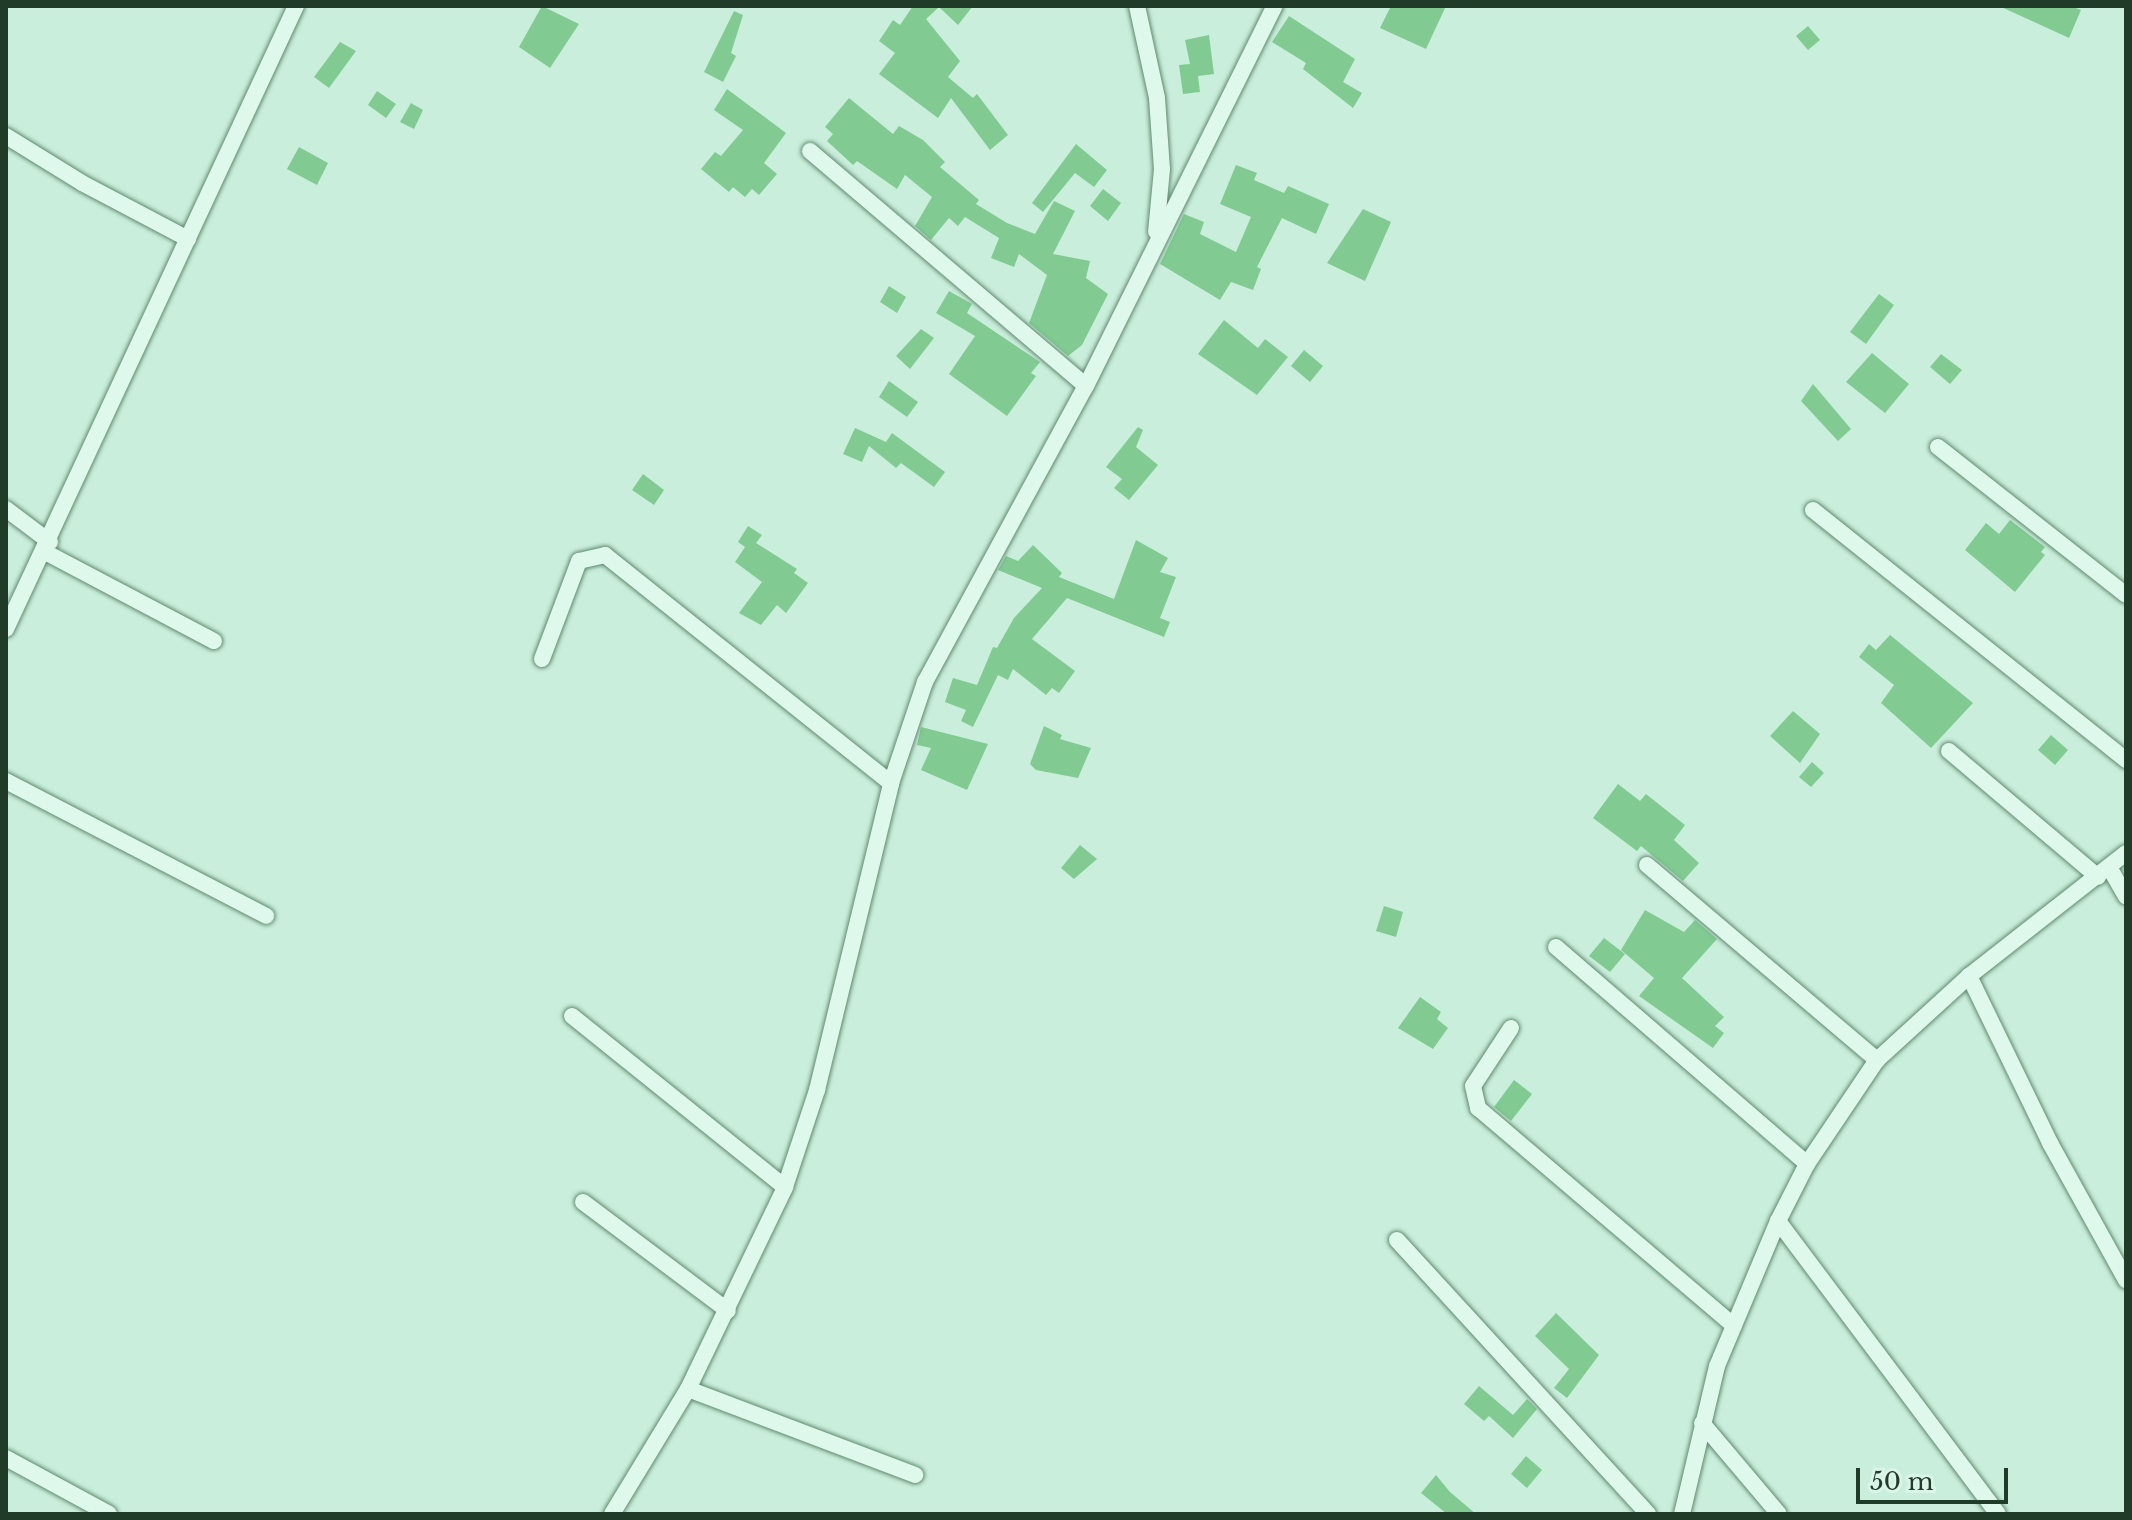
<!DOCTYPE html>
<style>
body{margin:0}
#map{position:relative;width:2132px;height:1520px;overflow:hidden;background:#caeedc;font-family:"Libre Baskerville",serif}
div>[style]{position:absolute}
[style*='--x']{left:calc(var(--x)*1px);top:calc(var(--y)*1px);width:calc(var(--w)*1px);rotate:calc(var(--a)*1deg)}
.building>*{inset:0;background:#81cb92}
.roads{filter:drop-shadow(0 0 2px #5f8a6e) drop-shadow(0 0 2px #5f8a6e)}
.street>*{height:16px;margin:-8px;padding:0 8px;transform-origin:8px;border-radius:8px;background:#def8eb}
span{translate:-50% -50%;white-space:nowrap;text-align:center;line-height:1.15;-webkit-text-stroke:8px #daf5e8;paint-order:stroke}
.frame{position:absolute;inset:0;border:8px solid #213b29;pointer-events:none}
.scale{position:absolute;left:1856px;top:1468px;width:152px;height:36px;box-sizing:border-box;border:4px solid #213b29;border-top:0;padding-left:10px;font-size:24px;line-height:28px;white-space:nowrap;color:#213b29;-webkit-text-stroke:6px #daf5e8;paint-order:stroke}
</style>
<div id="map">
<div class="building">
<div style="clip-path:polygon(542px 6px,579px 24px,550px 68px,519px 47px)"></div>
<div style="clip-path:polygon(913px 6px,973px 6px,958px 25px,939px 7px,926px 19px,960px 61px,948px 77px,973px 98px,977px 94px,1008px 135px,990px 150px,951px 98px,938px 118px,879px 74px,895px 53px,879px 41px,893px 20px,900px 25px)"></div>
<div style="clip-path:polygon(1391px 6px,1446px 6px,1426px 49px,1380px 28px)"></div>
<div style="clip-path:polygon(1999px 6px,2071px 6px,2081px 10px,2069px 38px)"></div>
<div style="clip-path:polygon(734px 11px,743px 15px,731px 53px,736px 56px,723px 82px,704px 72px)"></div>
<div style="clip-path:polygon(1289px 16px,1355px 59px,1343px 82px,1362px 93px,1353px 108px,1303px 69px,1306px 63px,1272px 42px)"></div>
<div style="clip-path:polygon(1808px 26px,1820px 40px,1808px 50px,1796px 36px)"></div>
<div style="clip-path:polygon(1209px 35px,1214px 74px,1198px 76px,1200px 92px,1183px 94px,1179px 65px,1190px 64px,1185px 40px)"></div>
<div style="clip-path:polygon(340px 42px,356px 51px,329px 88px,314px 77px)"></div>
<div style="clip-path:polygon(727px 89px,786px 133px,764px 163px,777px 174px,759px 195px,752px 189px,745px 197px,733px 187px,729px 192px,701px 169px,715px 152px,721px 156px,743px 130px,714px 110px)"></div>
<div style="clip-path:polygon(377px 91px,396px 104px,386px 118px,368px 105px)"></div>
<div style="clip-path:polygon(849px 98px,893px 134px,899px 126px,923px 140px,945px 162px,940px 167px,979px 200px,976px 204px,1007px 223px,1035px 234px,1054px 201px,1075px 211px,1053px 254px,1090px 261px,1086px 278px,1108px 294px,1082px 345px,1068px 356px,1029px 323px,1047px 275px,1019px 254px,1014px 267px,991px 258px,999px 238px,965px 217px,958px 226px,949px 218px,931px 240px,915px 226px,932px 197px,905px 175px,897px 189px,857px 161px,853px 165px,827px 141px,833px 134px,825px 127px)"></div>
<div style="clip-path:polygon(411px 103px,423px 110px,414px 129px,400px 122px)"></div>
<div style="clip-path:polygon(1076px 144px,1107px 170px,1094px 187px,1075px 173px,1043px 212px,1032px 203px)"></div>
<div style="clip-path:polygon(299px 147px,328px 163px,317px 185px,287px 169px)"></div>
<div style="clip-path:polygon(1236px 165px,1257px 173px,1254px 180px,1284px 193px,1288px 186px,1329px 204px,1316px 234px,1282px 218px,1257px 267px,1261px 269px,1253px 290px,1231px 282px,1220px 300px,1160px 264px,1184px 214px,1204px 222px,1200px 234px,1236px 252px,1251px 217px,1220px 204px)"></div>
<div style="clip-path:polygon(1103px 189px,1121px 203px,1108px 221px,1090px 206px)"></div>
<div style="clip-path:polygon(1363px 209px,1391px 222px,1365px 281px,1327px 263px)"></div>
<div style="clip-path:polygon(889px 286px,906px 297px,897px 313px,880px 302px)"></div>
<div style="clip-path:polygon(949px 291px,972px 304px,967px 313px,1040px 362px,1031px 373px,1036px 376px,1007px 416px,949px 374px,975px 336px,936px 313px)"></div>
<div style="clip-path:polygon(1879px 294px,1894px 305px,1866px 344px,1850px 332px)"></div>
<div style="clip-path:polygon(1224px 320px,1258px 348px,1265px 339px,1288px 357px,1257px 395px,1198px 354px)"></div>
<div style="clip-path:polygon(921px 329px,934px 338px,910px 369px,896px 356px)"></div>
<div style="clip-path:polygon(1304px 350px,1323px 366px,1310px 382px,1291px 366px)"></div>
<div style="clip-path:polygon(1872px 353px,1909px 384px,1885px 413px,1846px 382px)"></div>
<div style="clip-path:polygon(1941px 354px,1962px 370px,1950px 384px,1930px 367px)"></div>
<div style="clip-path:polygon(889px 381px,918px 402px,907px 417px,879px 397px)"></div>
<div style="clip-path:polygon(1813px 384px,1851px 429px,1838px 441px,1801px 401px)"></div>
<div style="clip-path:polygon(1138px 427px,1143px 430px,1136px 447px,1158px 465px,1129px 500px,1114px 488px,1122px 479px,1106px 467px)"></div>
<div style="clip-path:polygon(855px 428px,886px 442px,892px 433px,945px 472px,934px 487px,901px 463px,896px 468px,869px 446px,862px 462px,843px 454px)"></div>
<div style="clip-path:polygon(643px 474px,664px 490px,654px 505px,632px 490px)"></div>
<div style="clip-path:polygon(2010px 520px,2045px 547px,2041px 552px,2045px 555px,2015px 592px,1965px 550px,1986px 523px,1999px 534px)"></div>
<div style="clip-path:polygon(748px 526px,762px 535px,756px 543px,797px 569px,794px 573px,808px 583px,786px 613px,777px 605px,761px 625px,739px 613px,762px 582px,735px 562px,745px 547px,738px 542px)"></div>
<div style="clip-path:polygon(1136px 540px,1168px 558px,1160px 572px,1176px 577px,1160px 618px,1170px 622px,1164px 637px,1067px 598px,1032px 639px,1075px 671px,1059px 693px,1052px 688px,1046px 695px,1013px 669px,1008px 680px,998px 675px,973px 727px,961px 721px,966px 710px,945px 702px,953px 678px,977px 685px,993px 647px,997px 648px,1014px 618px,1042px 588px,998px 570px,1006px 556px,1018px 561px,1033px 545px,1062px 573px,1059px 577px,1114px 599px)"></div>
<div style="clip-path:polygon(1890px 635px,1973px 703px,1931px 748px,1881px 703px,1894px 685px,1859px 657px,1869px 644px,1876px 650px)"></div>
<div style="clip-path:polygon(1793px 711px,1820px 734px,1800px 763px,1770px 736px)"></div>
<div style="clip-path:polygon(1044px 726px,1062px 735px,1060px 739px,1091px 748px,1078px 778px,1036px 770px,1030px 764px)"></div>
<div style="clip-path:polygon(921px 727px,988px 744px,967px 790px,921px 770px,931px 748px,917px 745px)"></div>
<div style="clip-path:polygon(2051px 735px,2068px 750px,2055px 765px,2038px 750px)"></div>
<div style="clip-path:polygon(1812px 762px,1824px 773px,1811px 787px,1799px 777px)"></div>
<div style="clip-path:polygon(1618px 784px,1640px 801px,1646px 794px,1685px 825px,1674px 840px,1699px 863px,1683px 881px,1641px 846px,1637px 851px,1593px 818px)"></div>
<div style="clip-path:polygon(1080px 845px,1097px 859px,1074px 879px,1061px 868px)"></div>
<div style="clip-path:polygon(1384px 906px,1403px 912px,1396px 937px,1376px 931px)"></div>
<div style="clip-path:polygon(1645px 910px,1684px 932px,1695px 920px,1717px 939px,1682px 978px,1724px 1017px,1715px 1026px,1724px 1033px,1713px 1048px,1639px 996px,1654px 978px,1621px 950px)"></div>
<div style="clip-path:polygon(1604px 938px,1625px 954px,1610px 972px,1589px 956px)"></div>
<div style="clip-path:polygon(1420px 997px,1441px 1012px,1437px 1019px,1448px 1028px,1433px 1049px,1398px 1028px)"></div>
<div style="clip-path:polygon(1514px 1080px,1532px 1094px,1511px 1121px,1494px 1107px)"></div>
<div style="clip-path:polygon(1556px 1313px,1599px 1355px,1567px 1398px,1554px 1388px,1569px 1369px,1535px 1336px)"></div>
<div style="clip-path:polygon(1479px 1386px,1513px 1415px,1527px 1399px,1537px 1409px,1513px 1438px,1489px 1416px,1484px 1421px,1464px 1404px)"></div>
<div style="clip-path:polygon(1526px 1456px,1542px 1470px,1527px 1488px,1511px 1474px)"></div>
<div style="clip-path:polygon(1436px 1475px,1450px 1492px,1476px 1514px,1447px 1514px,1421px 1493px)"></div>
</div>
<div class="roads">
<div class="street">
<div style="--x:1137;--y:6;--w:94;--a:77.7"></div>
<div style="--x:1157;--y:98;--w:71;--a:86"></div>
<div style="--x:1162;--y:169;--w:63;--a:95.4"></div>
<div style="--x:6;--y:136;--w:89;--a:31.7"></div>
<div style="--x:82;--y:183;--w:120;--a:27.8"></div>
<div style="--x:810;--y:151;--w:362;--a:40.4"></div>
<div style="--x:1938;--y:447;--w:239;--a:38.2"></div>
<div style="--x:6;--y:509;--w:55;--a:36.9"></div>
<div style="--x:1813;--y:510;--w:401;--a:38.6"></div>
<div style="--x:45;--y:552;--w:191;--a:27.8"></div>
<div style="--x:6;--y:629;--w:687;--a:-65.04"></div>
<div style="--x:542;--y:659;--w:105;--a:-69.3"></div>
<div style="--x:579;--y:561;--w:27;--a:-13"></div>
<div style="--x:605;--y:555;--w:366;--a:38.6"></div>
<div style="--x:1949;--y:751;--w:195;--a:40.2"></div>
<div style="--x:6;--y:781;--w:293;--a:27.4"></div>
<div style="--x:1647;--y:865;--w:302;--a:40.3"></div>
<div style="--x:2109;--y:867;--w:34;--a:60"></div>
<div style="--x:1556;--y:947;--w:332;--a:40.8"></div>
<div style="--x:1969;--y:976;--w:186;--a:64.1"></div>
<div style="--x:2050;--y:1143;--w:157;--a:61"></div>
<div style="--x:572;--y:1016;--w:273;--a:38.8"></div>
<div style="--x:1511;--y:1028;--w:69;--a:123.2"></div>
<div style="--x:1473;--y:1086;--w:23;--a:77"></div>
<div style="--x:1478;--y:1108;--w:336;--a:40.4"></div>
<div style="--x:583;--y:1202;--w:181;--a:36.9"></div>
<div style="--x:1778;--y:1221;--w:366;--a:53.1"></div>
<div style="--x:1397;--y:1240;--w:372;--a:47.5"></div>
<div style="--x:688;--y:1389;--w:243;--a:20.7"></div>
<div style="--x:1702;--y:1423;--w:119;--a:49.8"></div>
<div style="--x:6;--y:1458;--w:117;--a:28.5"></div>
<div style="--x:612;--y:1514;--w:146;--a:-58.7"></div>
<div style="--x:688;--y:1389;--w:224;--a:-64.3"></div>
<div style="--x:785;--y:1187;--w:102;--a:-71.7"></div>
<div style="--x:817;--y:1090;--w:316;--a:-76.4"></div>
<div style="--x:891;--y:783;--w:107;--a:-71.4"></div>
<div style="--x:925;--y:682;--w:337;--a:-61.5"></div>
<div style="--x:1086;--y:386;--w:424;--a:-63.6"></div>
<div style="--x:1682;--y:1514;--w:152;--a:-76.7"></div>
<div style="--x:1717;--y:1366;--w:157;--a:-67.2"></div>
<div style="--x:1778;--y:1221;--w:64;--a:-63"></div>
<div style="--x:1807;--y:1164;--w:125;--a:-56.1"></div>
<div style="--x:1877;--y:1060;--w:125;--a:-42.4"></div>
<div style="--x:1969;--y:976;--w:199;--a:-38.1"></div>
</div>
</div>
<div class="frame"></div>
<div class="scale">50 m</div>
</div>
